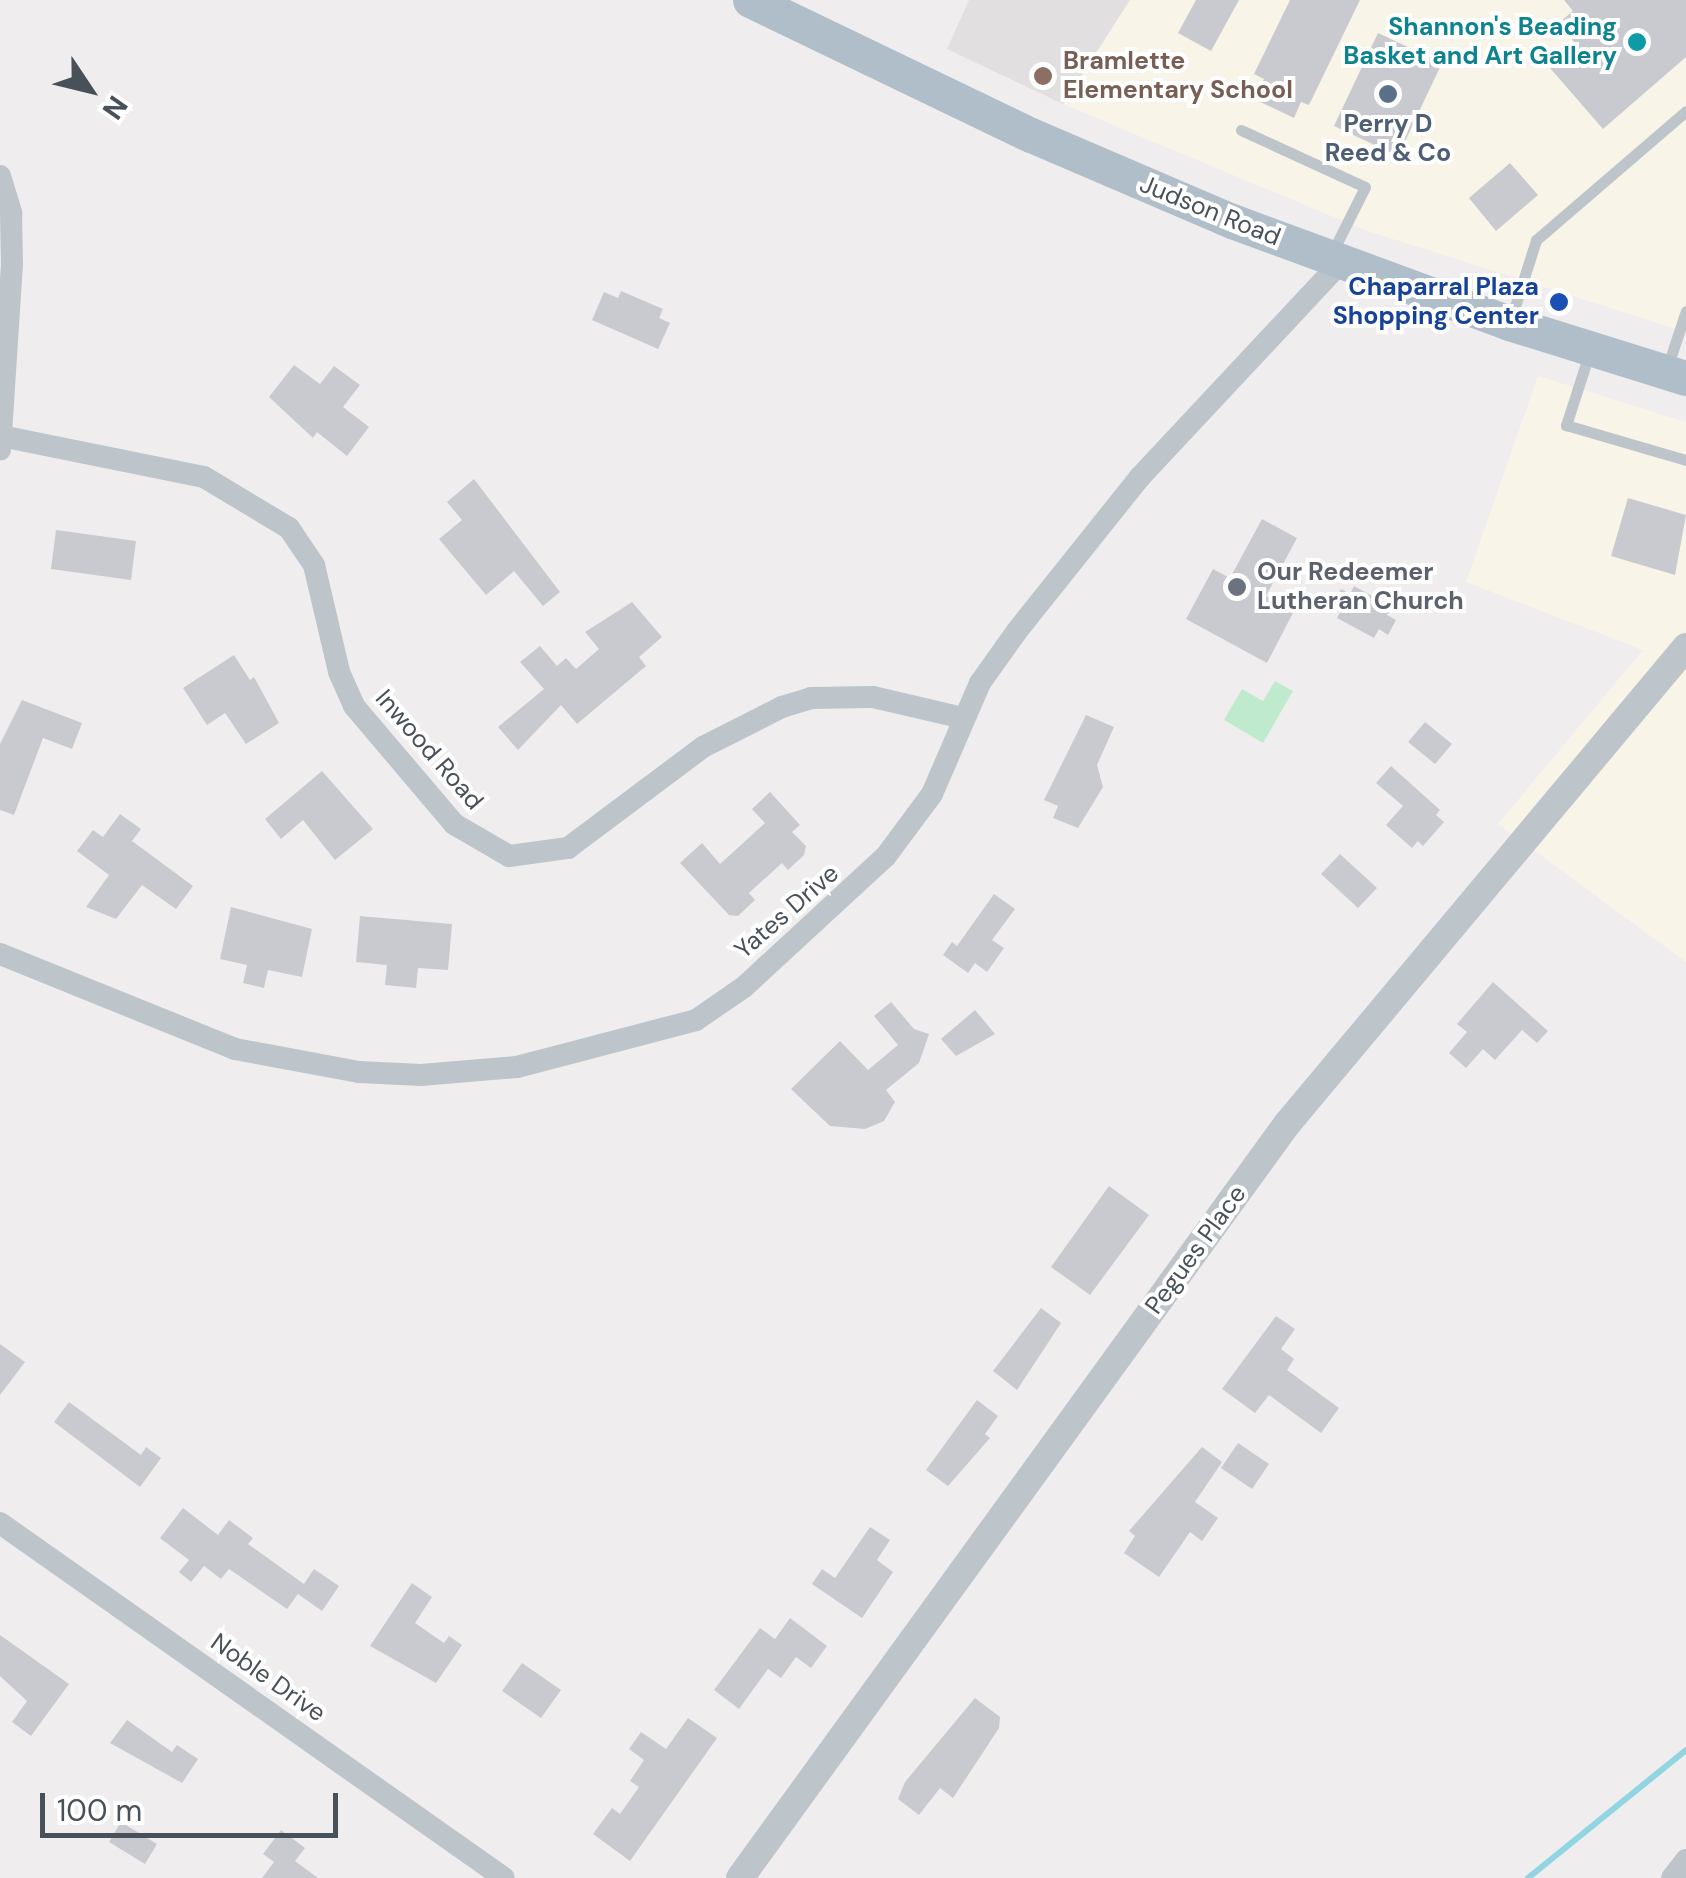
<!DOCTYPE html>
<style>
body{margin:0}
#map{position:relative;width:1686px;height:1878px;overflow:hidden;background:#f0edee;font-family:"DM Sans",sans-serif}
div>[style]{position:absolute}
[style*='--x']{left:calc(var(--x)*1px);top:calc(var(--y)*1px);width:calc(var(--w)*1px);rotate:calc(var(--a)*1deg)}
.commercial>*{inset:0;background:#f9f4e8}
.education>*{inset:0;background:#e1dfdf}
.green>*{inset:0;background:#c0eace}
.stream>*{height:6px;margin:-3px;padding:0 3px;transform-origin:3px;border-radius:3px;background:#91d4e2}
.building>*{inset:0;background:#c9cad0}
.service>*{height:11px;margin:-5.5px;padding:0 5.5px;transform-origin:5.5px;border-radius:5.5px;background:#bdc5cb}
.minor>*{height:22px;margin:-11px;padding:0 11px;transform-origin:11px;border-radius:11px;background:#bdc5cb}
.tertiary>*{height:28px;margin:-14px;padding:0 14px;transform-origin:14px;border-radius:14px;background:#bdc5cb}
.primary>*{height:35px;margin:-17.5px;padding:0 17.5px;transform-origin:17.5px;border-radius:17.5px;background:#b0beca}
.dots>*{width:28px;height:28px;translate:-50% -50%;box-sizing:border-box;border:5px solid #fff;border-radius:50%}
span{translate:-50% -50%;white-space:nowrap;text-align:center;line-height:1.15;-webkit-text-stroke:8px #fff;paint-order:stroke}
.culture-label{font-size:25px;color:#0d838f;font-weight:700}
.right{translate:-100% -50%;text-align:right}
.education-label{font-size:25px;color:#785e54;font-weight:700}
.left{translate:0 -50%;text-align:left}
.service-label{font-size:25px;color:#4e5e75;font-weight:700}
.street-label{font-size:25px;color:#485159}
.transit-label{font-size:25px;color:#164399;font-weight:700}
.worship-label{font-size:25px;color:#5b616d;font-weight:700}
.north{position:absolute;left:40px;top:40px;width:100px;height:100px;-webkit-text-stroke:8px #fff;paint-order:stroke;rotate:125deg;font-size:28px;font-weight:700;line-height:40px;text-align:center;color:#485159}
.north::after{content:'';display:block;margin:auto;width:35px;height:45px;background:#485159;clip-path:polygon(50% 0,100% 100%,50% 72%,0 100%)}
.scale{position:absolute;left:40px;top:1793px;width:298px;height:45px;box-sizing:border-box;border:5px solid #485159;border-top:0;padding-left:12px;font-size:30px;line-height:35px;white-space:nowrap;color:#485159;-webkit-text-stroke:8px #fff;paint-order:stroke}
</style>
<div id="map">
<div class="commercial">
<div style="clip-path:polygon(1130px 0,1686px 0,1686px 332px,1365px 230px,1063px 104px)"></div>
<div style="clip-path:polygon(1538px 376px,1686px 422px,1686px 962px,1498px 824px,1643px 650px,1466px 582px)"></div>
</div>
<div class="education">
<div style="clip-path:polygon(969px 0,1130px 0,1063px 104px,947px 49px)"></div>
</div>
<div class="green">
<div style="clip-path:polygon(1275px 681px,1293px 691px,1263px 743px,1224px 720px,1242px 689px,1263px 701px)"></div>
</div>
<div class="stream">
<div style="--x:1528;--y:1878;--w:203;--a:-39"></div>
</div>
<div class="building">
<div style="clip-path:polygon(1196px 0,1239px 0,1211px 51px,1178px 33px)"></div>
<div style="clip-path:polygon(1290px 0,1360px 0,1309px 105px,1301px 102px,1294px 118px,1254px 99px,1264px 79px,1254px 74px)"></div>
<div style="clip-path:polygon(1564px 0,1686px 0,1686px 57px,1603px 129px,1550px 68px,1576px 45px,1560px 22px,1573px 11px)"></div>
<div style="clip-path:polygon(1378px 33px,1442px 63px,1398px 156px,1334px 126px)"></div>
<div style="clip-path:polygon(1510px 163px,1538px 195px,1496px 231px,1469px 198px)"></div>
<div style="clip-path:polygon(621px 291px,663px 309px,659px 318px,670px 323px,658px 349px,592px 320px,604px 292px,618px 298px)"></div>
<div style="clip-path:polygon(294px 365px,320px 384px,334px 366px,360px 385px,343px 407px,369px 427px,347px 456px,317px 432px,313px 438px,269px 397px)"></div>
<div style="clip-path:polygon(474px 479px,560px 592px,543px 606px,514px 571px,486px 595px,439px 539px,462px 520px,447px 502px)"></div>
<div style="clip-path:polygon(1628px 498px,1686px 515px,1675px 575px,1611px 556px)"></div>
<div style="clip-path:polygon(1262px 519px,1297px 538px,1266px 596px,1294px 611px,1267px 663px,1186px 619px,1213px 569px,1230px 578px)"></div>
<div style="clip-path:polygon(56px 530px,136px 541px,131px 580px,51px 569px)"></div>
<div style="clip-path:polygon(1354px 586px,1392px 607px,1387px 615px,1396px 620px,1388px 635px,1379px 629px,1374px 638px,1337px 618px,1340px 612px,1331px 607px,1341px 589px,1350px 594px)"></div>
<div style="clip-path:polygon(632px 602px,662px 637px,639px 657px,646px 666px,577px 724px,561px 705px,518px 750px,498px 727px,544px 689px,520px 662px,540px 646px,557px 666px,566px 658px,576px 669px,599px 649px,585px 632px)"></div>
<div style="clip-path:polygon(234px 655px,250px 680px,254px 677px,279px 723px,246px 744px,225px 713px,207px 725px,183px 688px)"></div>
<div style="clip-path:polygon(22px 700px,82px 723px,72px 749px,43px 738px,14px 815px,0 810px,0 744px)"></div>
<div style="clip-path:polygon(1086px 715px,1114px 727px,1097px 765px,1103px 787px,1078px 828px,1053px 818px,1058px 806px,1044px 800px)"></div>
<div style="clip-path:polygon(1425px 722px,1452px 744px,1435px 764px,1408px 742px)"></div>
<div style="clip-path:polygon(1391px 766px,1440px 810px,1436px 815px,1444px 822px,1423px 846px,1418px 841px,1412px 848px,1386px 825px,1403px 806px,1376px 783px)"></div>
<div style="clip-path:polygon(322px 771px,373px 829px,335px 860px,303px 820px,281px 839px,265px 819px)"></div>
<div style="clip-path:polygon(770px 792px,800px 825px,792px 832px,806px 846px,804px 855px,788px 870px,782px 863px,749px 893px,755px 900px,738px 916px,729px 915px,680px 863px,702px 843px,720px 864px,765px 823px,752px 809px)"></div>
<div style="clip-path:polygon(120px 814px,141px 829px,132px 841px,193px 886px,176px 909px,142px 885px,116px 919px,86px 907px,109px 875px,77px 851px,93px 830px,103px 837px)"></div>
<div style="clip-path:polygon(1340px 854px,1377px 888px,1358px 908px,1321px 874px)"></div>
<div style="clip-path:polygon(994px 894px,1015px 909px,992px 940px,1004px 948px,987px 972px,975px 963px,968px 973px,943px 955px,952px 942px,957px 946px)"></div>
<div style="clip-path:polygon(231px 907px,312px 929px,302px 977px,268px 970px,264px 988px,243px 983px,247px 965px,220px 959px)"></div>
<div style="clip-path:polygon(360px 916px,452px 924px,448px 970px,418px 968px,416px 988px,385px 985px,387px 965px,356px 962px)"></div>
<div style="clip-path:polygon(1493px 982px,1548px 1031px,1537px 1043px,1522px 1030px,1495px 1060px,1483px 1049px,1466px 1068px,1449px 1053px,1467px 1032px,1457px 1024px)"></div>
<div style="clip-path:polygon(891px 1002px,914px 1029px,929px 1034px,919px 1063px,886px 1090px,895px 1102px,884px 1121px,865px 1129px,830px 1126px,791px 1089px,840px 1041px,868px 1070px,898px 1045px,874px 1016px)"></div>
<div style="clip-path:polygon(975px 1010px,995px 1034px,956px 1056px,941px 1039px)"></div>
<div style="clip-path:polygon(1109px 1186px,1149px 1215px,1090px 1295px,1051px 1267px)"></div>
<div style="clip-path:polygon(1041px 1308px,1061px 1323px,1017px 1390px,993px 1371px)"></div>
<div style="clip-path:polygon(1276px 1316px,1295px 1329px,1281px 1349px,1294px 1359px,1287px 1370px,1339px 1408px,1321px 1433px,1269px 1395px,1255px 1413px,1222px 1389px)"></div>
<div style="clip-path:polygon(0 1344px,25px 1362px,0 1395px)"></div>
<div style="clip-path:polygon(977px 1400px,998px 1416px,985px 1434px,990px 1438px,948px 1486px,926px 1470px)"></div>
<div style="clip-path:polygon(69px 1402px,141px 1455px,146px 1447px,161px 1458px,140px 1487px,54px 1422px)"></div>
<div style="clip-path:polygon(1238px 1443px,1269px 1464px,1252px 1489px,1221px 1468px)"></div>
<div style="clip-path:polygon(1202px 1447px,1222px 1462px,1195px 1502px,1218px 1518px,1202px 1541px,1190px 1532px,1159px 1577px,1124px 1553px,1135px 1536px,1129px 1531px)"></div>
<div style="clip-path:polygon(183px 1508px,218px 1535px,229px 1520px,253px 1538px,248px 1544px,304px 1584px,314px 1569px,339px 1586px,322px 1611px,298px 1594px,287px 1609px,229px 1569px,221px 1579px,204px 1566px,191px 1582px,179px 1572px,189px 1560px,160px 1538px)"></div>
<div style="clip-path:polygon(870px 1527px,890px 1540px,877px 1560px,893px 1572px,862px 1618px,812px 1584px,822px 1569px,835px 1578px)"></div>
<div style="clip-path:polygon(412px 1583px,432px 1597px,415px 1623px,444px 1643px,449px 1636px,462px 1645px,436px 1683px,370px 1646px)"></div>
<div style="clip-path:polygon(790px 1618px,827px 1646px,811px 1668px,796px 1657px,781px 1678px,768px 1669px,739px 1709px,714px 1690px,760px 1628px,775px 1639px)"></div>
<div style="clip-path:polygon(0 1635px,69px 1684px,31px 1736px,12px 1722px,27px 1701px,0 1676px)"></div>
<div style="clip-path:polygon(522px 1663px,561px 1690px,541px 1718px,502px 1691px)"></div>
<div style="clip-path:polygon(975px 1698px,1000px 1717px,999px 1728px,953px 1798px,940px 1788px,919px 1815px,898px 1799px,905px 1782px)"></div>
<div style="clip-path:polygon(688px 1718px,717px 1738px,630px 1861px,593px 1834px,612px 1808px,620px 1814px,639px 1787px,630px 1781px,644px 1760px,629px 1749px,641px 1732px,666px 1749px)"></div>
<div style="clip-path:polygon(127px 1720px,172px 1752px,177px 1745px,198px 1759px,182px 1783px,110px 1743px)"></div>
<div style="clip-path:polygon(121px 1822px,157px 1844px,145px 1864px,109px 1842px)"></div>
<div style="clip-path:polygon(281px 1830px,305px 1848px,295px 1861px,318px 1878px,262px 1878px,274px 1862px,263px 1854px)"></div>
</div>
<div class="service">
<div style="--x:1241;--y:130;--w:136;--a:24.7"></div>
<div style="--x:1365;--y:187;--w:76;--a:116.6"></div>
<div style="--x:1511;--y:319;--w:83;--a:-72.4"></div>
<div style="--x:1536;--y:240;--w:198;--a:-40.7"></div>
<div style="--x:1589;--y:354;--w:75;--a:107.9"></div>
<div style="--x:1566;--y:425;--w:125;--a:16.3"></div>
<div style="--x:1667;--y:368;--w:60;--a:-71.6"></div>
</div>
<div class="minor">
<div style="--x:0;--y:176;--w:39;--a:73"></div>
<div style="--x:11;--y:213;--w:51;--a:88.9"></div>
<div style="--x:12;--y:264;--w:186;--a:93.7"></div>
<div style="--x:1;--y:436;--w:207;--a:11.4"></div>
<div style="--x:204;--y:477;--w:99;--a:31"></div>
<div style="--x:289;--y:528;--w:45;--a:56"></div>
<div style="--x:314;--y:565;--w:110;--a:76.8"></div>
<div style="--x:339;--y:672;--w:37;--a:66"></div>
<div style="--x:354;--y:706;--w:155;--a:49.7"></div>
<div style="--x:454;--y:824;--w:64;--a:30.2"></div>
<div style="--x:509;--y:856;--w:60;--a:-7.7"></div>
<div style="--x:568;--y:848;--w:169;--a:-36.8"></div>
<div style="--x:703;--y:747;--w:89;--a:-26.9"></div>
<div style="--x:782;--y:707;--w:30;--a:-17"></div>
<div style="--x:811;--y:698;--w:62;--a:-0.9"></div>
<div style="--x:873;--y:697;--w:92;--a:13.1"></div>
<div style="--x:0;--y:954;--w:253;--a:22"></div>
<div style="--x:235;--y:1049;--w:126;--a:10.5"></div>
<div style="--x:359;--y:1072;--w:62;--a:2.8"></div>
<div style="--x:421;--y:1075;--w:96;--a:-4.8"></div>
<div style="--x:517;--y:1067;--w:185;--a:-14.7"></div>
<div style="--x:696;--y:1020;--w:58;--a:-34.5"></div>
<div style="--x:744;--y:987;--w:193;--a:-42.7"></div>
<div style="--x:886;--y:856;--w:77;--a:-53.4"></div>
<div style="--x:932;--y:794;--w:121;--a:-66.6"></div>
<div style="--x:980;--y:683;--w:64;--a:-54.6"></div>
<div style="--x:1017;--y:631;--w:197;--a:-51.4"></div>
<div style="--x:1140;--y:477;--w:293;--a:-46.9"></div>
<div style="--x:0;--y:1523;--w:616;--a:35.16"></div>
<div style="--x:1672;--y:1878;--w:23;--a:-52"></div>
</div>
<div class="tertiary">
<div style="--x:740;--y:1878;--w:932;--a:-54.04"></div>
<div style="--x:1287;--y:1124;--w:622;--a:-50.09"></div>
</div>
<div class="primary">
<div style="--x:750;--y:0;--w:312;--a:25.7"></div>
<div style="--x:1031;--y:135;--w:219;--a:23.2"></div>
<div style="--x:1232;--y:221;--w:295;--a:20.2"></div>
<div style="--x:1509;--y:323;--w:185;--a:17.3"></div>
</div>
<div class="dots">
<div style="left:1637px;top:42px;background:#0f9aa8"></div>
<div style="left:1043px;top:76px;background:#8d6e63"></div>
<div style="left:1388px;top:94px;background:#5c6f8a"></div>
<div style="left:1559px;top:302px;background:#1a4fb4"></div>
<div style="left:1237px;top:587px;background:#6b7280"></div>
</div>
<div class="culture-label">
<span class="right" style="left:1617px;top:42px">Shannon's Beading<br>Basket and Art Gallery</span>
</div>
<div class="education-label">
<span class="left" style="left:1063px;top:76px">Bramlette<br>Elementary School</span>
</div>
<div class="service-label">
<span style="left:1388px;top:139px">Perry D<br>Reed &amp; Co</span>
</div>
<div class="street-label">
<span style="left:1210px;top:211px;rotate:22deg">Judson Road</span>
<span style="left:429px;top:750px;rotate:49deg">Inwood Road</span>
<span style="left:787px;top:912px;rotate:-41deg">Yates Drive</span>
<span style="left:1196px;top:1250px;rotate:-54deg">Pegues Place</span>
<span style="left:268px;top:1678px;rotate:35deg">Noble Drive</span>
</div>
<div class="transit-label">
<span class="right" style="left:1539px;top:302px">Chaparral Plaza<br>Shopping Center</span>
</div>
<div class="worship-label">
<span class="left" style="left:1257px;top:587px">Our Redeemer<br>Lutheran Church</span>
</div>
<div class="north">N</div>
<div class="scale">100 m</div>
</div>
